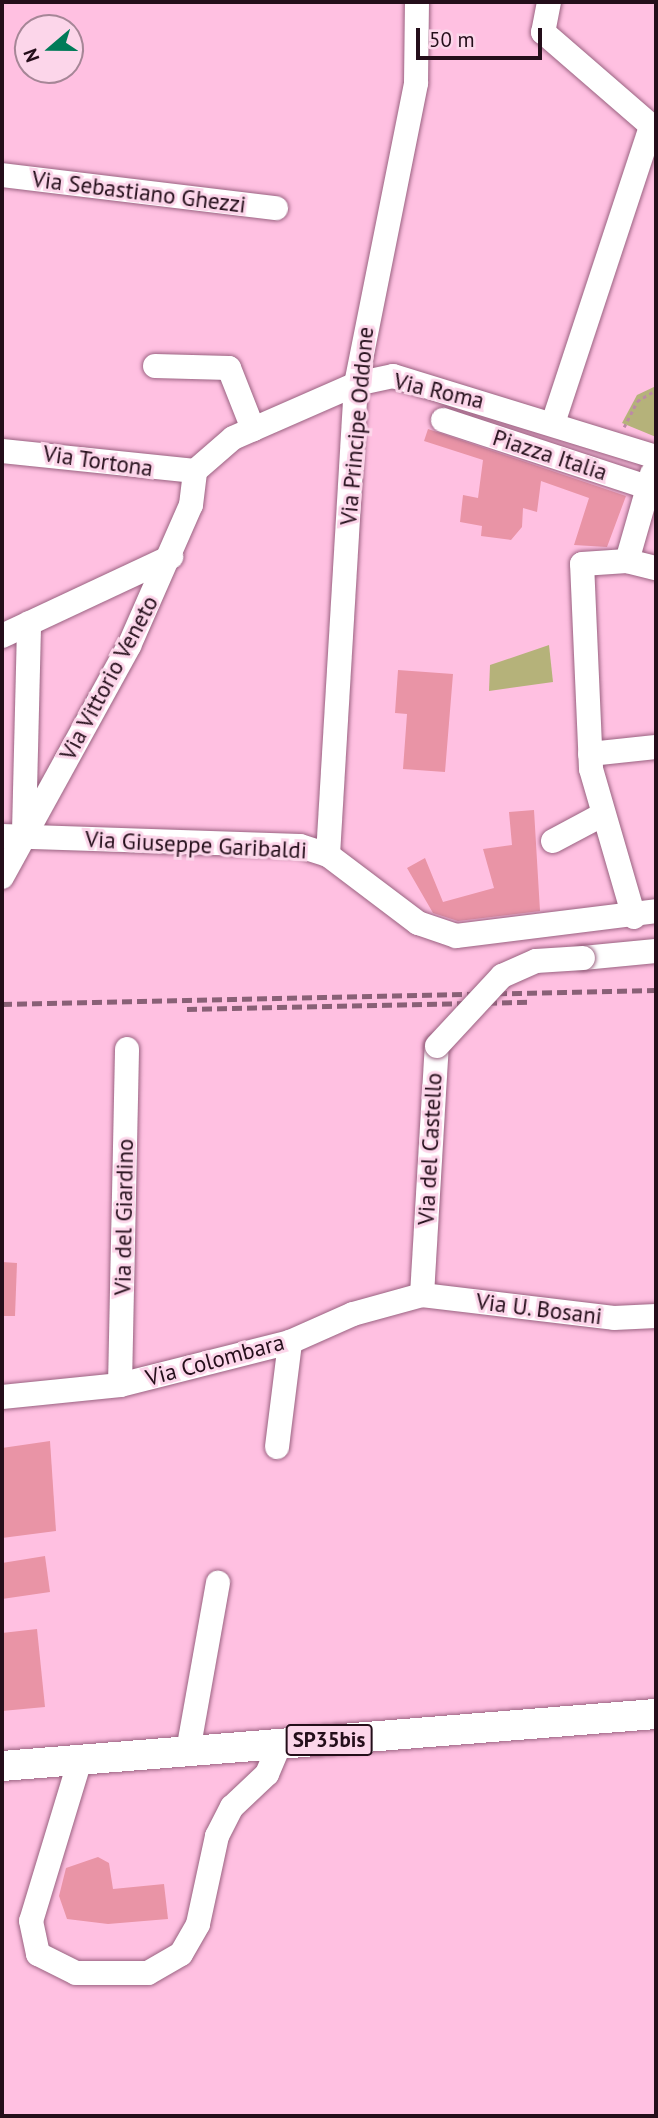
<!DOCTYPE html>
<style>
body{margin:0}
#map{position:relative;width:658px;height:2118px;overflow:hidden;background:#ffc0e1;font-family:"PT Sans",sans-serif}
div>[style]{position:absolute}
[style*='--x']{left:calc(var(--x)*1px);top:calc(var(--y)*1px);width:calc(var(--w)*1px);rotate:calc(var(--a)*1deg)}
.green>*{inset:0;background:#b5b27a}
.building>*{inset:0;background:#e994a6}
.path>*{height:2.5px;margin-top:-1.25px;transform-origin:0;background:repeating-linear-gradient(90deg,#bd8aa5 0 3.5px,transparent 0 7px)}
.roads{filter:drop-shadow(0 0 2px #9a6281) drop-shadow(0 0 2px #9a6281)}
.minor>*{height:24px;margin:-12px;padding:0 12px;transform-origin:12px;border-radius:12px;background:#fff}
.major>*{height:30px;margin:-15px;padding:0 15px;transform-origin:15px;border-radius:15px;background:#fff}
.rail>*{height:5px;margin-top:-2.5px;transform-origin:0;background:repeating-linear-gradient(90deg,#896076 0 10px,transparent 0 15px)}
.bridges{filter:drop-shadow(0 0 2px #9a6281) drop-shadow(0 0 2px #9a6281)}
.minor-bridge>*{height:24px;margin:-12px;padding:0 12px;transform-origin:12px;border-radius:12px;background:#fff}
span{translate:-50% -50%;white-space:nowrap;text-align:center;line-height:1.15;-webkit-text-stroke:6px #fcd6ea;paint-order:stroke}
.shield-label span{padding:2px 5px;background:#fcd6ea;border:2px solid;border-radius:5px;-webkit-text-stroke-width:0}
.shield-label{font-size:21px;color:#240e1a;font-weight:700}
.street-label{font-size:23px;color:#240e1a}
.frame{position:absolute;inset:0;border:4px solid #240e1a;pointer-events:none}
.north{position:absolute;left:14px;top:14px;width:70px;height:70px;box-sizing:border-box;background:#fcd6ea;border:2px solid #a68697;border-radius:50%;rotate:250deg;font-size:19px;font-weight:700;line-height:28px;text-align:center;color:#240e1a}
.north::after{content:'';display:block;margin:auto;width:24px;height:32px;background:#007b59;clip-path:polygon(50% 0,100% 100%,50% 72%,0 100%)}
.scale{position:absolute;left:416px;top:28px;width:126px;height:32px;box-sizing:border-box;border:4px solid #240e1a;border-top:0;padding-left:9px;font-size:21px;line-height:24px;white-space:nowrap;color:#240e1a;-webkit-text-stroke:5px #fcd6ea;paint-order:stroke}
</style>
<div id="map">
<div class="green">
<div style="clip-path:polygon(656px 386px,656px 437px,622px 423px,637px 395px)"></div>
<div style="clip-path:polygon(549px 645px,553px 682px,489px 691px,490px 665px)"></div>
</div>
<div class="building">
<div style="clip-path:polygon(428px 429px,626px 496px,607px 547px,574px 545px,589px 498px,541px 481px,537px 512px,523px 508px,522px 527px,511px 540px,481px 536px,482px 526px,460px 522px,463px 495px,478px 498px,483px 460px,424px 441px)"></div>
<div style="clip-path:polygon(398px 670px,453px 674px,445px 772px,403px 769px,407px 714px,395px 713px)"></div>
<div style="clip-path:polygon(534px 810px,540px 911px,458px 921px,433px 913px,407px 868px,425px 858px,443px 902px,494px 888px,483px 849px,512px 845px,509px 812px)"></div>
<div style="clip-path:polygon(2px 1262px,17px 1263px,15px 1316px,2px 1316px)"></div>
<div style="clip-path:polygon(50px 1441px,56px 1531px,2px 1538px,2px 1448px)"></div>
<div style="clip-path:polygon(45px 1556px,50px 1592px,2px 1599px,2px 1563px)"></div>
<div style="clip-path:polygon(37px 1629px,45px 1707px,2px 1711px,2px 1633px)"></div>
<div style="clip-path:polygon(98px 1857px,109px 1863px,113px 1889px,164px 1884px,168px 1919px,108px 1924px,67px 1919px,59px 1896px,66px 1868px)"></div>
</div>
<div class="path">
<div style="--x:624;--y:427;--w:29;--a:-63"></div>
<div style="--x:637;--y:401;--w:22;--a:-30"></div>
</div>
<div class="roads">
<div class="minor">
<div style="--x:549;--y:2;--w:31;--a:101"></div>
<div style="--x:543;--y:32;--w:150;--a:40.9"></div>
<div style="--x:2;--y:175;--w:276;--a:6.9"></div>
<div style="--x:155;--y:366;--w:74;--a:1.5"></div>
<div style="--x:229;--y:368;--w:66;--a:68.5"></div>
<div style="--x:443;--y:420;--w:224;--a:18.2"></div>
<div style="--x:554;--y:420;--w:310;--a:-71.7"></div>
<div style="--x:2;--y:451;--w:194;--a:5.9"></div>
<div style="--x:195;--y:471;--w:50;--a:-41"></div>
<div style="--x:233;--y:438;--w:134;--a:-23.7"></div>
<div style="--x:356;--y:384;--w:38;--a:-12"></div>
<div style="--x:393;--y:376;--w:275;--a:17.1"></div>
<div style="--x:627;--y:561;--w:91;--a:-74"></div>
<div style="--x:2;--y:636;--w:187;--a:-25.1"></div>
<div style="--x:590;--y:754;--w:66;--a:-6.1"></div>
<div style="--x:24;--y:832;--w:209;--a:-88.6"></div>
<div style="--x:2;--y:836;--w:298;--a:1.9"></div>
<div style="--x:300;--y:846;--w:29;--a:18"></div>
<div style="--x:328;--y:855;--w:113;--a:37.1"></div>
<div style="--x:418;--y:923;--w:40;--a:18.9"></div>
<div style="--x:456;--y:936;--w:202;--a:-7.1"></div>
<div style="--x:553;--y:841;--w:55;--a:-28"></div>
<div style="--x:328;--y:855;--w:472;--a:-86.6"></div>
<div style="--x:356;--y:384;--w:307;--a:-78.7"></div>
<div style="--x:416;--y:83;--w:81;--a:-89.3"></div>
<div style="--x:2;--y:877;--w:264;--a:-61.2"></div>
<div style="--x:129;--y:646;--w:154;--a:-66.3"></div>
<div style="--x:191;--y:505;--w:34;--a:-83"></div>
<div style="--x:634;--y:917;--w:154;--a:-106.2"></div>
<div style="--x:591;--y:769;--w:205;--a:-92.5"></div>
<div style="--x:582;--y:564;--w:45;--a:-3.8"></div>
<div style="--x:627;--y:561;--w:30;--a:14"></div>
<div style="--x:583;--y:958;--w:73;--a:-5.5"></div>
<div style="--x:422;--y:1295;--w:249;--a:-86.6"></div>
<div style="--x:120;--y:1385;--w:336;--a:-88.8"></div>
<div style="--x:2;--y:1397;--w:119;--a:-5.8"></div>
<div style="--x:120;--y:1385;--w:175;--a:-14.2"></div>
<div style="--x:290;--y:1342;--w:69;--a:-24"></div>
<div style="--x:353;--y:1314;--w:72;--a:-15.4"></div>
<div style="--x:422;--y:1295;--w:193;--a:6.8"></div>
<div style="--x:614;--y:1318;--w:42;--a:-2.7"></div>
<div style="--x:277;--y:1447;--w:106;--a:-82.9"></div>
<div style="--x:188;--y:1751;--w:171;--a:-79.9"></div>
<div style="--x:80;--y:1760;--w:168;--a:106.9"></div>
<div style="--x:31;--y:1921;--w:34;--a:78"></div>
<div style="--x:38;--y:1954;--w:42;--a:26.6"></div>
<div style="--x:76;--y:1973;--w:72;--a:0"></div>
<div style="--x:148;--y:1973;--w:38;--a:-30"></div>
<div style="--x:181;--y:1954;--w:34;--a:-60"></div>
<div style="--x:198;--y:1924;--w:90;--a:-77.8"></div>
<div style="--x:217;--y:1836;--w:33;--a:-63"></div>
<div style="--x:232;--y:1807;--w:48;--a:-43.3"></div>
<div style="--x:267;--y:1774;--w:33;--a:-67"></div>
</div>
<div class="major">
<div style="--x:2;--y:1766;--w:656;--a:-4.55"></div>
</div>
</div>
<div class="rail">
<div style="--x:2;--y:1004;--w:654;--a:-1.23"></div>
<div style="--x:187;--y:1009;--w:343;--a:-1.2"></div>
</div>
<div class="bridges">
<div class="minor-bridge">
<div style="--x:437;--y:1046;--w:96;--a:-47.1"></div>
<div style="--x:502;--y:976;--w:37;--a:-24"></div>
<div style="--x:536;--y:961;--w:47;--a:-3.7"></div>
</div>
</div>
<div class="shield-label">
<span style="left:329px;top:1740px">SP35bis</span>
</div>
<div class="street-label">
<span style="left:139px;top:192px;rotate:7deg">Via Sebastiano Ghezzi</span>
<span style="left:439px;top:391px;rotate:13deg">Via Roma</span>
<span style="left:357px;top:426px;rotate:-85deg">Via Principe Oddone</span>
<span style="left:550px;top:455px;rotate:18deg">Piazza Italia</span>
<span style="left:98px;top:461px;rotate:8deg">Via Tortona</span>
<span style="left:109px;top:678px;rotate:-62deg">Via Vittorio Veneto</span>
<span style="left:196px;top:845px;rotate:3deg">Via Giuseppe Garibaldi</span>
<span style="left:430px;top:1149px;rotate:-87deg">Via del Castello</span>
<span style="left:124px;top:1217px;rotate:-89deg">Via del Giardino</span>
<span style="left:539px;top:1309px;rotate:7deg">Via U. Bosani</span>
<span style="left:215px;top:1360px;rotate:-15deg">Via Colombara</span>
</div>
<div class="frame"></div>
<div class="north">N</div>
<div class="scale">50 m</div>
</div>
